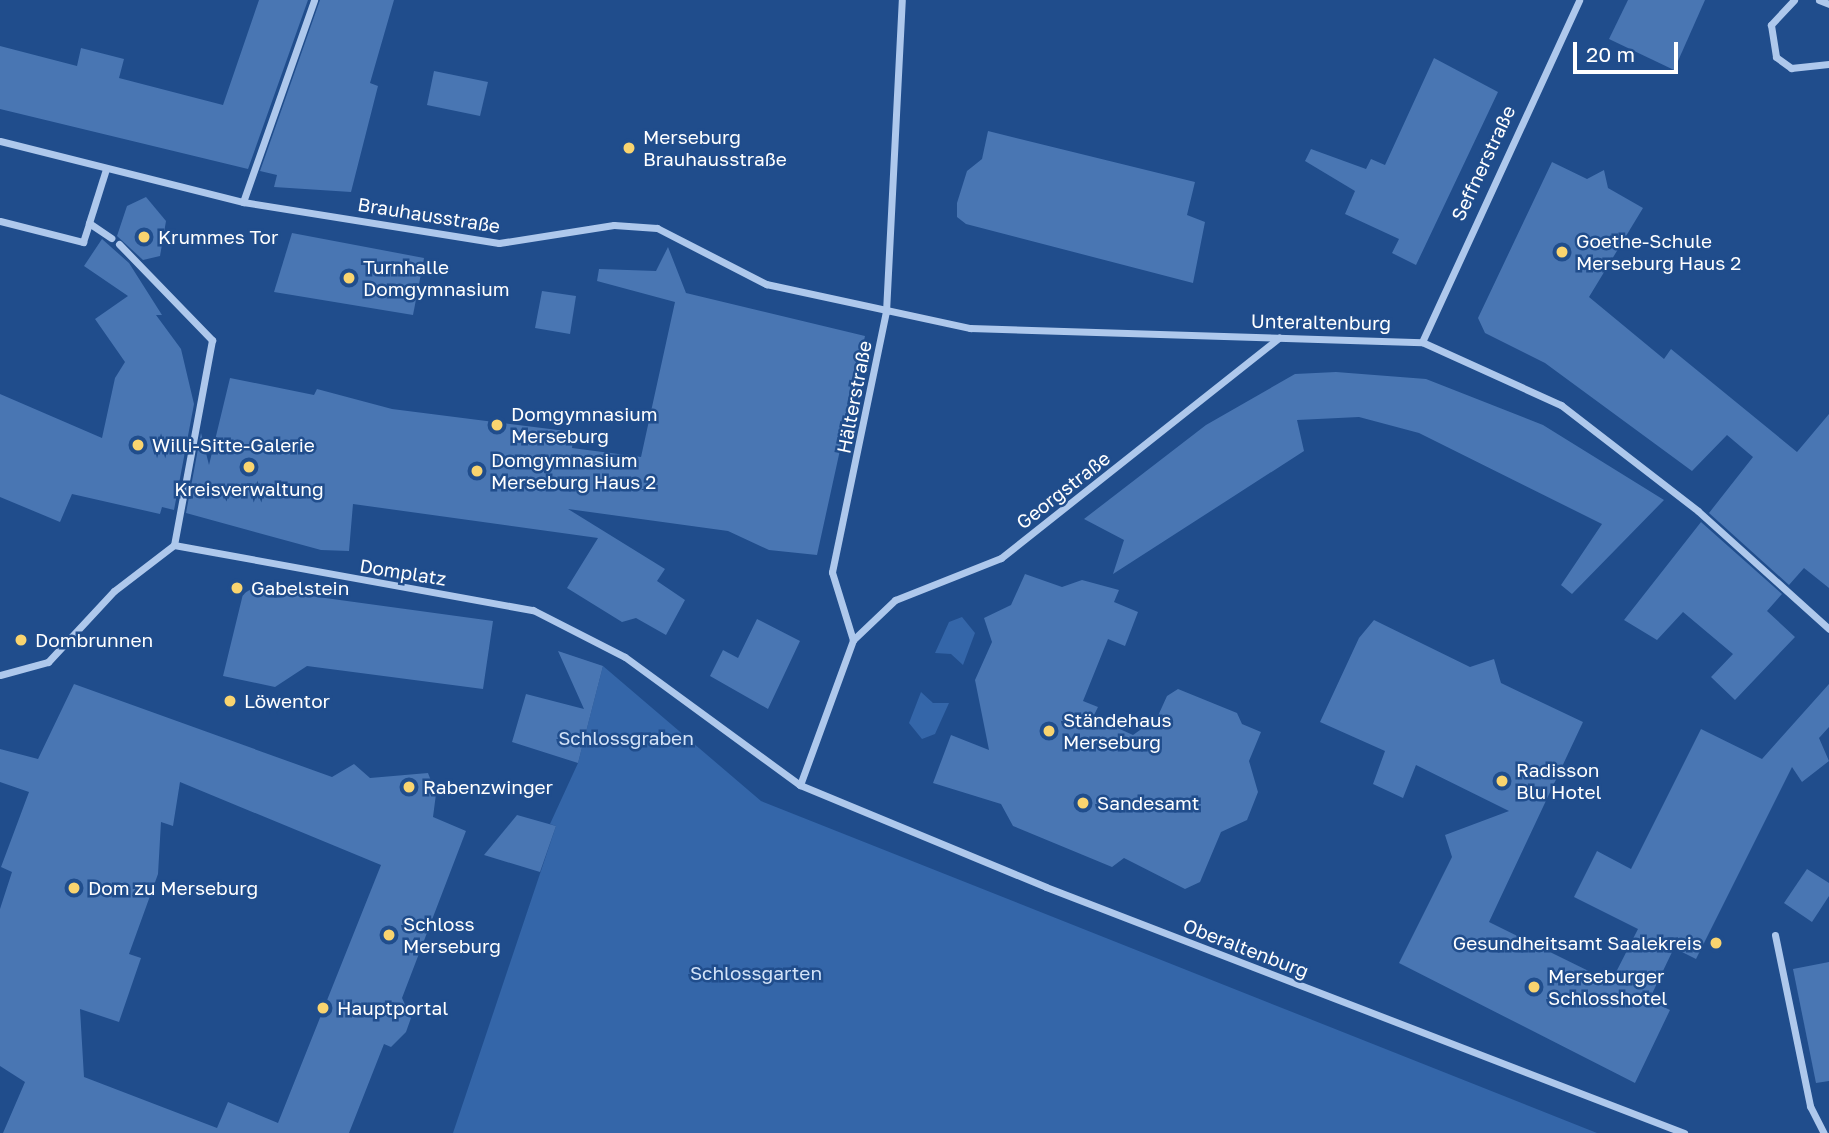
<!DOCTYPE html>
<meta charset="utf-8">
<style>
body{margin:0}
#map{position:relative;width:1829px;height:1133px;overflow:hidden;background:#204d8c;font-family:"Golos Text",sans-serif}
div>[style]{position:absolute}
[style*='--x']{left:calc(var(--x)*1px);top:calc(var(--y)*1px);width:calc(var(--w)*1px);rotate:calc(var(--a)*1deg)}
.green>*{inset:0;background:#3466a9}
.building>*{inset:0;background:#4976b3}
.street>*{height:7px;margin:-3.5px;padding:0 3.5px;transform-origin:3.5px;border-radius:3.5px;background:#aec8ec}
.dots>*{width:19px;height:19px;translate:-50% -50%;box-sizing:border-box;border:4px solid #204d8c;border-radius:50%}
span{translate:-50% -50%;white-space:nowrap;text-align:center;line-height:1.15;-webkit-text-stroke:5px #204d8c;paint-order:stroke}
.poi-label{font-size:19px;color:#fff}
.left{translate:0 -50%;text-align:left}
.right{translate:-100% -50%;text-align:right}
.street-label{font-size:19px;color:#fff}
.park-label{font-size:19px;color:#d3e3f8}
.scale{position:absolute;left:1573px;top:42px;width:105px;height:32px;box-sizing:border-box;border:4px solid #fff;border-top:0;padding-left:9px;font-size:21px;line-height:24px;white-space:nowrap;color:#fff;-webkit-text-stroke:5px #204d8c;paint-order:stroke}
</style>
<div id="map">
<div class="green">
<div style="clip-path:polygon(962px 617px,975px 633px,963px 665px,951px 654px,935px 653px,949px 622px)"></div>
<div style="clip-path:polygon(603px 666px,761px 801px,1597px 1133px,453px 1133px,556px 826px,550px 824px,578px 763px)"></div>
<div style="clip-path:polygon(921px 692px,933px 703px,949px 703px,935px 734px,922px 739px,909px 723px)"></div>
</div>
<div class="building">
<div style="clip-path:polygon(259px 0,308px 0,248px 169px,0 109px,0 46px,77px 66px,81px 48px,124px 59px,119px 78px,223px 105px)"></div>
<div style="clip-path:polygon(320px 0,394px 0,370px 83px,378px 86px,351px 192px,274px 187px,277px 175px,260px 171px)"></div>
<div style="clip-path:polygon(1628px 0,1705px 0,1674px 70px,1609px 39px)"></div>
<div style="clip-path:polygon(1434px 58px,1498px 92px,1416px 265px,1392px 253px,1399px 239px,1345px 214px,1355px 191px,1305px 161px,1311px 149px,1366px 169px,1371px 159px,1385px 165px)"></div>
<div style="clip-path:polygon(434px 71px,488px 82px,480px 116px,427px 105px)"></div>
<div style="clip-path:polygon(988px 131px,1195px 182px,1187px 215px,1205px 222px,1193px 283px,966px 224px,957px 217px,957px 203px,967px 171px,982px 159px)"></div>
<div style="clip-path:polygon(1552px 162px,1587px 179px,1604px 170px,1608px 188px,1643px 208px,1589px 297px,1664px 359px,1671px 349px,1797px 452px,1829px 414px,1829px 588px,1804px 568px,1789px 585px,1709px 513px,1753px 457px,1727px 435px,1692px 471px,1545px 363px,1485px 333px,1478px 318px)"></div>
<div style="clip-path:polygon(146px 197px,166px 221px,160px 256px,143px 260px,117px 236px,127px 206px)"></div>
<div style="clip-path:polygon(292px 233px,424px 258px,413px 315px,274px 292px)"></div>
<div style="clip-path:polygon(102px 239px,129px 263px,162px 315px,156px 315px,181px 349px,194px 404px,174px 510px,162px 507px,160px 514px,72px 494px,60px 522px,0 497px,0 394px,102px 438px,115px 378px,125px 362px,95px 319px,128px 296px,84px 266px)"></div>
<div style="clip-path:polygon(668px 247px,686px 293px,865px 336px,817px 555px,769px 550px,728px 531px,568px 509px,665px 569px,657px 581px,685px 600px,666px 635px,636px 618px,622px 622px,567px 588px,598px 538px,353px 504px,349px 551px,321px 550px,186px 513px,201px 433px,209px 465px,230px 378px,314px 395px,317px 389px,392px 409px,574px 432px,572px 448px,641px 457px,675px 302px,597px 281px,599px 269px,656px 271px)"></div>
<div style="clip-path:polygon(542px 291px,576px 296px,570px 334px,535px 328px)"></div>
<div style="clip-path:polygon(1336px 372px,1426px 379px,1543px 425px,1664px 500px,1572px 594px,1561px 585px,1602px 524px,1419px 433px,1359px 417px,1297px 420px,1304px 451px,1113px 574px,1124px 540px,1084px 519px,1206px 425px,1295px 374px)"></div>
<div style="clip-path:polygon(1701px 522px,1782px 594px,1767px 611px,1795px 637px,1735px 700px,1711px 677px,1733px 654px,1683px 612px,1657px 640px,1624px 620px)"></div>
<div style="clip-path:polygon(1025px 574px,1062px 587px,1082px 580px,1119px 590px,1114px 602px,1138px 612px,1125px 646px,1108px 639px,1083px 701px,1098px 707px,1093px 717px,1133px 735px,1157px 718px,1167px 696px,1178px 689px,1237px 713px,1242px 724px,1261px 732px,1249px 761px,1258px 792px,1247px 820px,1221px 832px,1200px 882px,1185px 889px,1124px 858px,1112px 867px,1013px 826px,1001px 804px,933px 783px,951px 735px,989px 750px,975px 680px,992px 642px,984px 618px,1011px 605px)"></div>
<div style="clip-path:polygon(253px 588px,493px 621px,483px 689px,307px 666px,275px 687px,223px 676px,243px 594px)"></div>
<div style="clip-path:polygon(757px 619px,800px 641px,768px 709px,710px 676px,723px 650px,738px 658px)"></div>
<div style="clip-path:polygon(1374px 620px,1470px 667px,1494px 659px,1501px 683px,1583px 722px,1489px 922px,1611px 982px,1638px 929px,1574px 897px,1597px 851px,1631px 869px,1701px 729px,1762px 759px,1829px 684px,1829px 727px,1819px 738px,1829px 761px,1802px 782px,1792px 767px,1696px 959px,1674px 948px,1649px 1000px,1670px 1010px,1635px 1083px,1399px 963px,1452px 857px,1445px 835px,1509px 811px,1416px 765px,1403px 798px,1373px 784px,1385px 751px,1320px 722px,1359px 638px)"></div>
<div style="clip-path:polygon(558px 651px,603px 666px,578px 763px,512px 742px,526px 694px,584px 709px)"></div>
<div style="clip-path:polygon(evenodd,74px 684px,332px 777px,354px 764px,370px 778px,428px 773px,436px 794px,433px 817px,466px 831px,402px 998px,411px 1018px,406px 1032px,391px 1047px,384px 1044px,349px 1133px,3px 1133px,25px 1082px,0 1066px,0 909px,12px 872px,1px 867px,29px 792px,0 782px,0 749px,38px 759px,74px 684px,180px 782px,381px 865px,278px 1123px,228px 1102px,217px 1128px,84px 1077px,80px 1009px,119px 1022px,141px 958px,129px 954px,158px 874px,161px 822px,173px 826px,180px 782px)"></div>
<div style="clip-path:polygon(517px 815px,556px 826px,540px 872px,484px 855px)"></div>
<div style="clip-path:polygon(1807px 869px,1829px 883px,1829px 896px,1812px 922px,1784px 903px)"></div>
<div style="clip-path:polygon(1829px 962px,1829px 1081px,1816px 1083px,1793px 969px)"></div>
</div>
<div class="street">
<div style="--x:1794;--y:0;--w:34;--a:133"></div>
<div style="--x:1771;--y:25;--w:32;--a:81"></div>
<div style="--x:1776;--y:57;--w:19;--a:36"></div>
<div style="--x:1791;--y:68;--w:38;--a:-6"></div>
<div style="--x:1819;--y:0;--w:11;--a:22"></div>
<div style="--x:0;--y:141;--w:251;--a:14.1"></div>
<div style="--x:243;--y:202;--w:259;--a:9.1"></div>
<div style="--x:499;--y:243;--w:116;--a:-8.9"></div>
<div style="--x:614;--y:225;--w:43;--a:4"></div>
<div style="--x:657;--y:228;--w:123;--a:27.2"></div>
<div style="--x:766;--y:284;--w:209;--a:12.2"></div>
<div style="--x:970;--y:328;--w:452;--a:1.8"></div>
<div style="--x:1422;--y:342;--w:153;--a:24.4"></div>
<div style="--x:1561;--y:405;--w:173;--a:37.7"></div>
<div style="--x:1698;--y:511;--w:176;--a:42"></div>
<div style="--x:106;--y:169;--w:57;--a:107.5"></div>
<div style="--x:89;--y:223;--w:27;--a:34"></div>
<div style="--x:243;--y:202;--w:214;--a:-70.6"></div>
<div style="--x:0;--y:221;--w:86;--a:14.2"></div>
<div style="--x:83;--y:242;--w:20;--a:-72"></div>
<div style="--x:119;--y:244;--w:134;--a:45.9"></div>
<div style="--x:212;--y:340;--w:208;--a:100.5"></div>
<div style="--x:1422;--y:342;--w:376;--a:-65.3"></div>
<div style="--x:853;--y:640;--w:58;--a:-43.6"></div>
<div style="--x:895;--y:600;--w:114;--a:-21.6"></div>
<div style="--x:1001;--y:558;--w:355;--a:-38.4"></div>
<div style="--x:0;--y:675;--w:50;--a:-15.2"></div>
<div style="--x:48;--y:662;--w:97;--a:-47.1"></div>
<div style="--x:114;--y:591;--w:76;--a:-37.5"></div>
<div style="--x:174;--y:545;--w:365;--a:10.3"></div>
<div style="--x:533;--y:610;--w:103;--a:27.1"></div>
<div style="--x:625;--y:657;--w:217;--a:36.2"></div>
<div style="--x:800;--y:785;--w:266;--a:22.5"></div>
<div style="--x:1046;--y:887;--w:684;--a:21.09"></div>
<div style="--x:800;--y:785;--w:154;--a:-69.9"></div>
<div style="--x:853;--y:640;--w:71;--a:-107.2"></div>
<div style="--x:832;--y:572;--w:266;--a:-78.3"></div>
<div style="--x:886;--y:312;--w:312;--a:-87.1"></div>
<div style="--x:1775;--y:935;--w:175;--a:78.4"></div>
<div style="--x:1810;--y:1106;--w:30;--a:63"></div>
</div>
<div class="dots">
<div style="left:629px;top:148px;background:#f9d46f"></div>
<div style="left:144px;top:237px;background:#f9d46f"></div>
<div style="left:1562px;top:252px;background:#f9d46f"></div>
<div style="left:349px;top:278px;background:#f9d46f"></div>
<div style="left:497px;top:425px;background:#f9d46f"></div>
<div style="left:138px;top:445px;background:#f9d46f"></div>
<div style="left:249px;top:467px;background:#f9d46f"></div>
<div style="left:477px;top:471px;background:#f9d46f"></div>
<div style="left:237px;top:588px;background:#f9d46f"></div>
<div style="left:21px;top:640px;background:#f9d46f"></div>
<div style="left:230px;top:701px;background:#f9d46f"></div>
<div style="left:1049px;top:731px;background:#f9d46f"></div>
<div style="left:1502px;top:781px;background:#f9d46f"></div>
<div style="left:409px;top:787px;background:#f9d46f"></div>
<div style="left:1083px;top:803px;background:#f9d46f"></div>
<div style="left:74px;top:888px;background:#f9d46f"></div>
<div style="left:389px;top:935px;background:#f9d46f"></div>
<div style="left:1716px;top:943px;background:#f9d46f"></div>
<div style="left:1534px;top:987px;background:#f9d46f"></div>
<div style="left:323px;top:1008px;background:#f9d46f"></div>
</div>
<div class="poi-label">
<span class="left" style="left:643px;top:148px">Merseburg<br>Brauhausstraße</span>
<span class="left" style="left:158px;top:237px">Krummes Tor</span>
<span class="left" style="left:1576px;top:252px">Goethe-Schule<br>Merseburg Haus 2</span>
<span class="left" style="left:363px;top:278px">Turnhalle<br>Domgymnasium</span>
<span class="left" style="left:511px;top:425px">Domgymnasium<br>Merseburg</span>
<span class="left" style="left:152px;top:445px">Willi-Sitte-Galerie</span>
<span class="left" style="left:491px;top:471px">Domgymnasium<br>Merseburg Haus 2</span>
<span style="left:249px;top:489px">Kreisverwaltung</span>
<span class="left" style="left:251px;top:588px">Gabelstein</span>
<span class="left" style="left:35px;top:640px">Dombrunnen</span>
<span class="left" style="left:244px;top:701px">Löwentor</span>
<span class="left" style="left:1063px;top:731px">Ständehaus<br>Merseburg</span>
<span class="left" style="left:1516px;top:781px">Radisson<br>Blu Hotel</span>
<span class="left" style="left:423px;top:787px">Rabenzwinger</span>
<span class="left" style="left:1097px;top:803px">Sandesamt</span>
<span class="left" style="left:88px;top:888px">Dom zu Merseburg</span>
<span class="left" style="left:403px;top:935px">Schloss<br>Merseburg</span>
<span class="right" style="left:1702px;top:943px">Gesundheitsamt Saalekreis</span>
<span class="left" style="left:1548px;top:987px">Merseburger<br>Schlosshotel</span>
<span class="left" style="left:337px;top:1008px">Hauptportal</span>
</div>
<div class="street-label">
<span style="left:1483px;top:163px;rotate:-65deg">Seffnerstraße</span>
<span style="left:429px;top:215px;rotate:9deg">Brauhausstraße</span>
<span style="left:1321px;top:322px;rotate:1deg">Unteraltenburg</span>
<span style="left:854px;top:397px;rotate:-79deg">Hälterstraße</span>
<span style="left:1063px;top:490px;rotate:-38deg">Georgstraße</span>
<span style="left:403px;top:572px;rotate:9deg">Domplatz</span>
<span style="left:1246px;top:948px;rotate:21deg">Oberaltenburg</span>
</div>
<div class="park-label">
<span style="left:626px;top:738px">Schlossgraben</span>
<span style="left:756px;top:973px">Schlossgarten</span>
</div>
<div class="scale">20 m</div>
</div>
